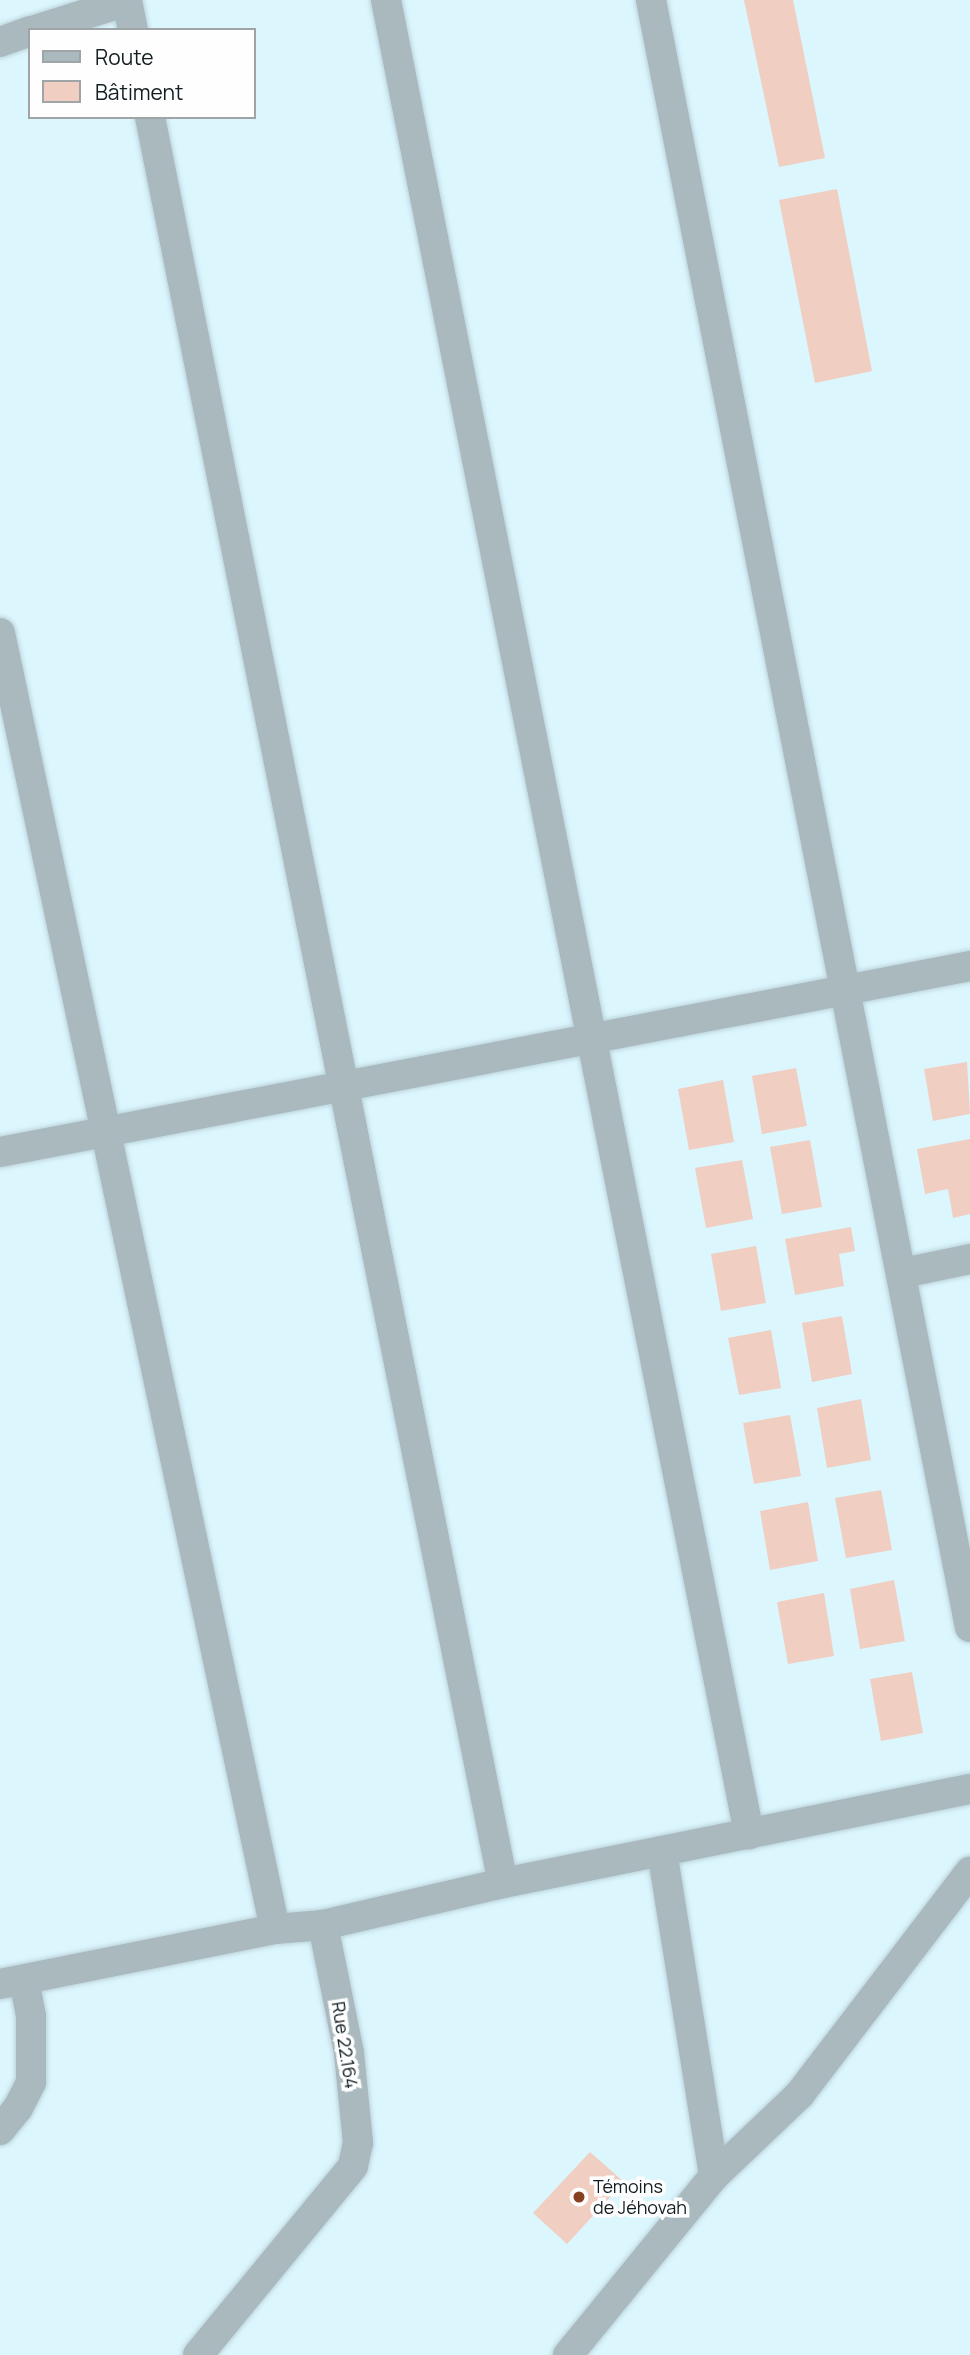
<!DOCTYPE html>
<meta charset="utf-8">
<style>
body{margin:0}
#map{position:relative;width:970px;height:2355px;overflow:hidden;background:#dcf6fe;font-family:Manrope,sans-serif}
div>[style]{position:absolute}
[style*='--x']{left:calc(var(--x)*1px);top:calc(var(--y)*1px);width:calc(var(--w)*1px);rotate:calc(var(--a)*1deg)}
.building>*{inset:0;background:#f0cec1}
.roads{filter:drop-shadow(0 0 2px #bcd3db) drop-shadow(0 0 2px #bcd3db)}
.minor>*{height:30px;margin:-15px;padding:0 15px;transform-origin:15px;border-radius:15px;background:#a9b9be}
.dots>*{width:19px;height:19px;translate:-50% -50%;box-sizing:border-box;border:4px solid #fefefe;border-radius:50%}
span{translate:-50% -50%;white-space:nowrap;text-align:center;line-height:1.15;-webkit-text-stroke:7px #fefefe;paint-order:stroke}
.street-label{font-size:18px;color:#111d21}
.poi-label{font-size:18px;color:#111d21}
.left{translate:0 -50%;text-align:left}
.legend{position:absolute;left:28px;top:28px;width:228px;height:91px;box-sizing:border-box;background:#fefefe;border:2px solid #9fa4a6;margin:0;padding:9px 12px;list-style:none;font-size:21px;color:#111d21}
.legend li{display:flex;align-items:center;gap:14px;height:35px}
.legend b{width:35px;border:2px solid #9fa4a6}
</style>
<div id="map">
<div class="building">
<div style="clip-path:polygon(744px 0,793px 0,825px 158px,779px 167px)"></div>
<div style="clip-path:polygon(837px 189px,872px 371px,815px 383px,779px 200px)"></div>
<div style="clip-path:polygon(967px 1062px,970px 1114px,933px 1121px,924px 1069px)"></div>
<div style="clip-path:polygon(796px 1068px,807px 1126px,762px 1134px,752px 1076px)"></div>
<div style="clip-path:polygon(723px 1080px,734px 1142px,689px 1150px,678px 1089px)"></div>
<div style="clip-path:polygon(970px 1139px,970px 1214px,953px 1218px,948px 1189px,925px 1194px,917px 1149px)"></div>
<div style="clip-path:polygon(810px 1140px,822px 1207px,782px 1214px,770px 1147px)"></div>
<div style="clip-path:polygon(742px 1160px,753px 1219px,706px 1228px,695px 1168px)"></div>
<div style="clip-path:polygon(851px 1227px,855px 1251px,839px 1254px,844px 1286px,795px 1295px,785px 1239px)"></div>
<div style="clip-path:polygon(756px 1246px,766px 1303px,721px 1311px,711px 1254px)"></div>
<div style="clip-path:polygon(842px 1316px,852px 1374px,812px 1382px,802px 1323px)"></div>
<div style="clip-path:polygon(771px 1330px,781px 1388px,739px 1395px,728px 1338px)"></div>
<div style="clip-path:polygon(861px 1399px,871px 1460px,827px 1468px,817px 1408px)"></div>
<div style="clip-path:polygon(790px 1415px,801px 1476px,754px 1484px,743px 1423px)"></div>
<div style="clip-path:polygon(881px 1490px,892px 1550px,846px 1558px,835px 1498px)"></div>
<div style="clip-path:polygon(808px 1502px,818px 1561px,770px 1570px,760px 1511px)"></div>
<div style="clip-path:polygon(894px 1580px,905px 1641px,860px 1649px,850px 1589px)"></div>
<div style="clip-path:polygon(824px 1593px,834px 1656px,788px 1664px,777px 1602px)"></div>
<div style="clip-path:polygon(912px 1672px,923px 1733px,881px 1741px,870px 1679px)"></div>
<div style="clip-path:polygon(590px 2152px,624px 2182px,567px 2244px,533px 2213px)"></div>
</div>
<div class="roads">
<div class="minor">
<div style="--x:127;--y:0;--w:31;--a:79"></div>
<div style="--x:386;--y:0;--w:1870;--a:78.8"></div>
<div style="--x:651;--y:0;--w:1658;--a:78.91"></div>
<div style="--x:35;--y:30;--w:96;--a:-17.5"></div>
<div style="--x:0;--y:42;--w:32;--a:-20"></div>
<div style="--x:150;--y:117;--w:1801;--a:78.7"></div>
<div style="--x:0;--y:633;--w:1325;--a:78.02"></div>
<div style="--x:0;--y:1152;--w:988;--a:-10.85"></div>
<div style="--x:903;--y:1273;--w:68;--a:-11.8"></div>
<div style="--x:662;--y:1851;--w:329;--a:80.9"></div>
<div style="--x:0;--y:1984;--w:280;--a:-11.3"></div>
<div style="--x:275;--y:1929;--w:48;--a:-4.8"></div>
<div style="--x:323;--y:1925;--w:185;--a:-13.1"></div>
<div style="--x:503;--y:1883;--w:476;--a:-11.4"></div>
<div style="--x:0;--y:2130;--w:28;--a:-51"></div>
<div style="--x:18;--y:2108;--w:29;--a:-63"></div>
<div style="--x:31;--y:2082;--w:66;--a:-90"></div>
<div style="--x:31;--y:2016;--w:37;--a:-101"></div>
<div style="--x:198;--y:2355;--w:244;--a:-50.6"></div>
<div style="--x:353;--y:2166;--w:24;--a:-78"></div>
<div style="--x:358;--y:2143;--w:90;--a:-95.7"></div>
<div style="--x:349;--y:2053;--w:131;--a:-101.5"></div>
<div style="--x:568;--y:2355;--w:231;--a:-50.8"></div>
<div style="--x:714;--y:2176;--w:119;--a:-43.6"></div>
<div style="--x:800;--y:2094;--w:280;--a:-52.6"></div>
</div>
</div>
<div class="dots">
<div style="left:579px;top:2197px;background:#874020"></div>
</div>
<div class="street-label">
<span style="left:345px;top:2045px;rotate:81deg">Rue 22.164</span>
</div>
<div class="poi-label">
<span class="left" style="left:593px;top:2197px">Témoins<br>de Jéhovah</span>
</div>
<ul class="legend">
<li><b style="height:9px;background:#a9b9be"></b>Route</li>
<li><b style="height:19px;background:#f0cec1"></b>Bâtiment</li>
</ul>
</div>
